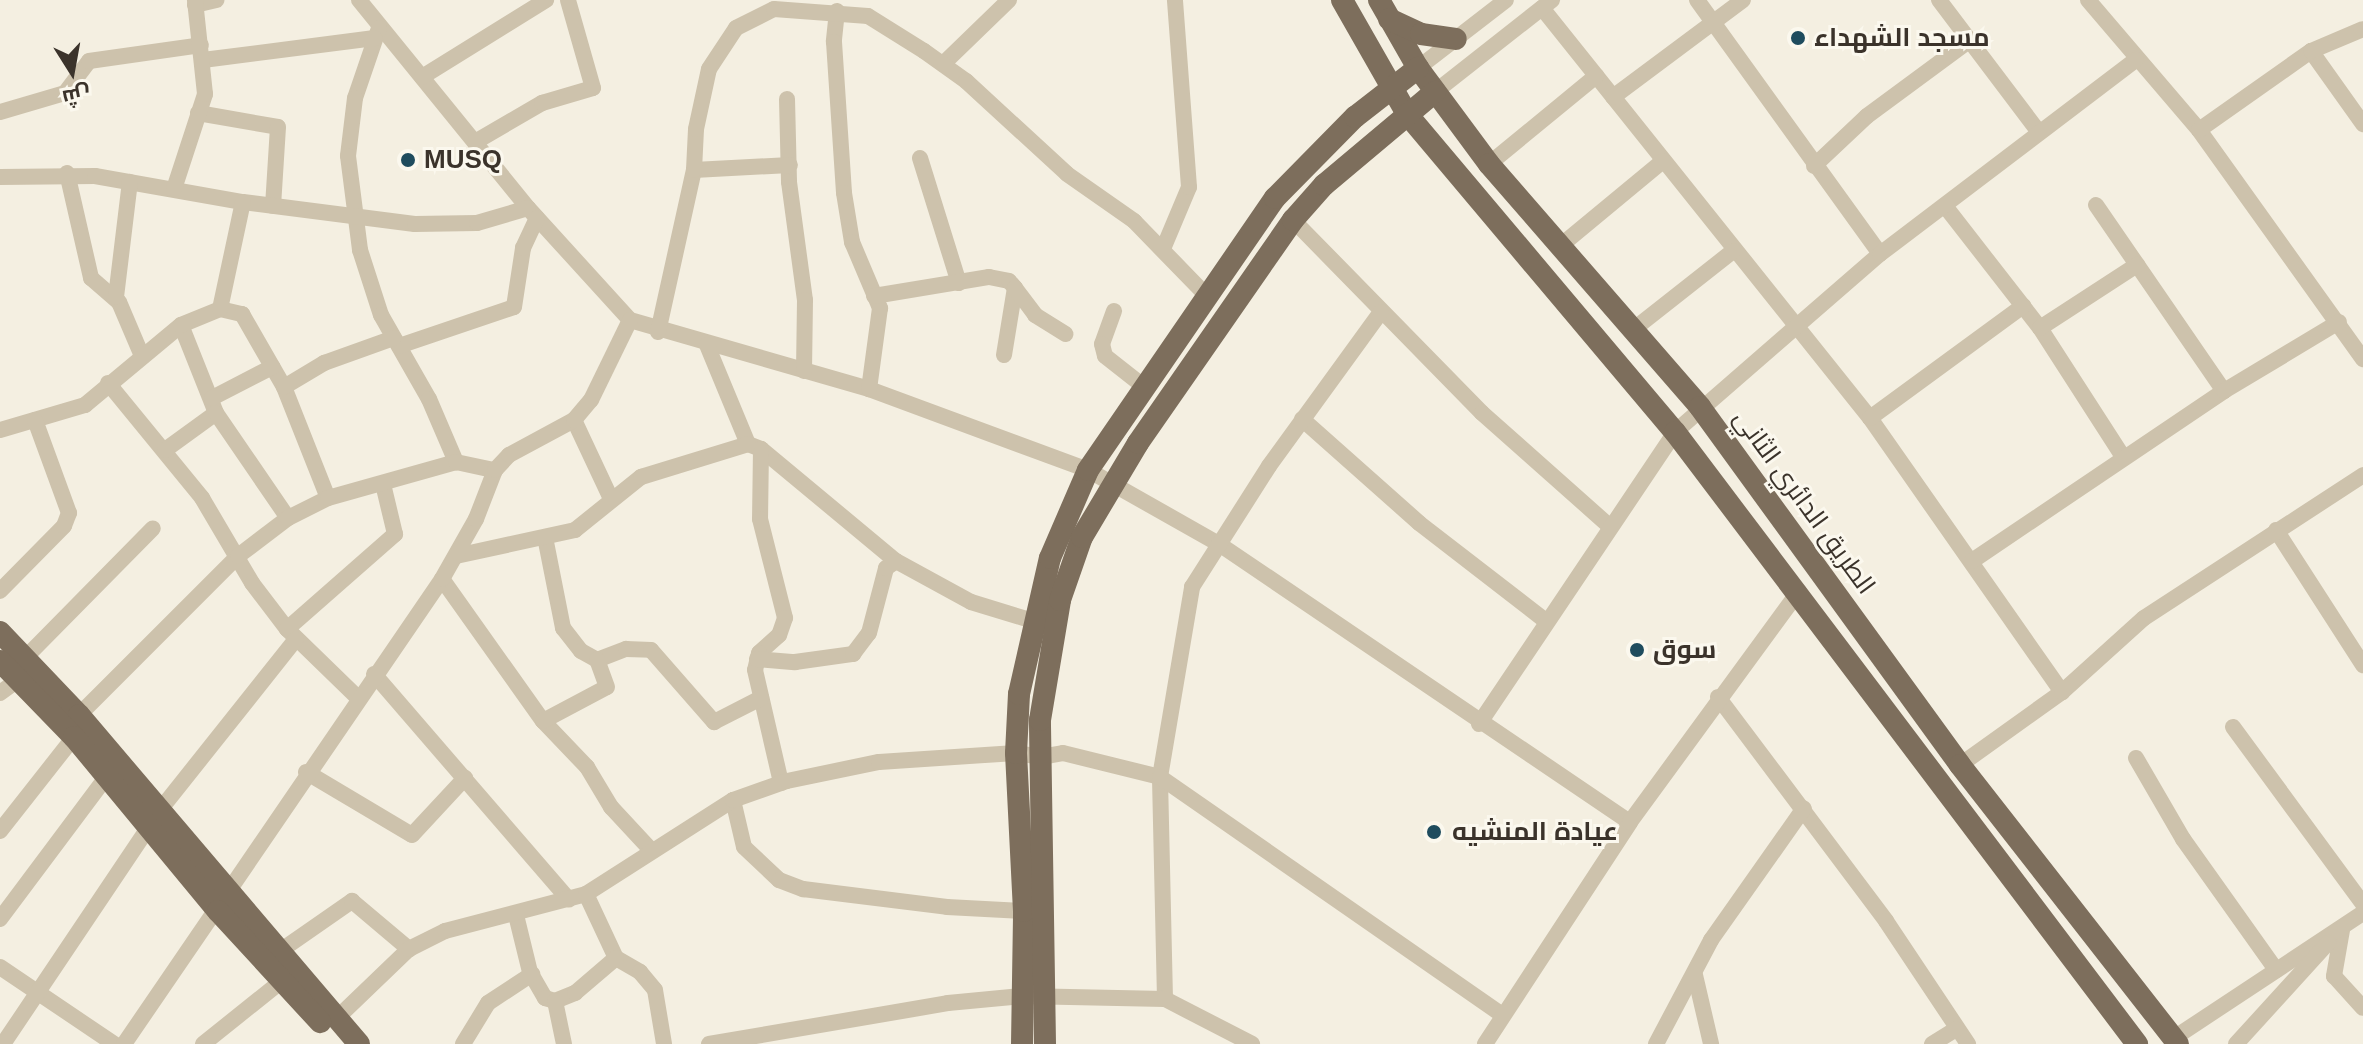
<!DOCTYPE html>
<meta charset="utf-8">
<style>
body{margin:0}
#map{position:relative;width:2363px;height:1044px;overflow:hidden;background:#f4efe1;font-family:Helvetica,Cairo,sans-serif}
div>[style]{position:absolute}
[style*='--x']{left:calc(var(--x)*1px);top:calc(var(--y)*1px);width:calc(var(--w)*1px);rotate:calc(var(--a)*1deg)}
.minor>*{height:16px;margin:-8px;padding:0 8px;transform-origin:8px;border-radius:8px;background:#cdc2ac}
.major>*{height:22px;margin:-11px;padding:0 11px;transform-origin:11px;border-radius:11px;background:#7d6e5c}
.dots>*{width:22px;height:22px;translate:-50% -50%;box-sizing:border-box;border:4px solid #fbf8ee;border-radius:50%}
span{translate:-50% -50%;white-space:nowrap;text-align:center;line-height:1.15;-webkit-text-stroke:6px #fbf8ee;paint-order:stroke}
.poi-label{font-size:26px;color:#3b332b;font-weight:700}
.left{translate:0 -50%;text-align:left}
.street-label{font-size:26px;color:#3b332b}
.north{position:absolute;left:32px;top:32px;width:80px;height:80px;-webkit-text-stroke:6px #fbf8ee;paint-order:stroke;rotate:169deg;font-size:22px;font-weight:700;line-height:32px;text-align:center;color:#3b332b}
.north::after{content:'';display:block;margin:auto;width:28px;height:36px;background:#3b332b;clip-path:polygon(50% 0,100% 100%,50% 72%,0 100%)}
</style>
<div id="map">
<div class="minor">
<div style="--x:359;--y:0;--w:268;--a:50.9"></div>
<div style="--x:528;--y:208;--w:151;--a:47.7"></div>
<div style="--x:630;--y:320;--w:249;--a:16.1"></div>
<div style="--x:869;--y:389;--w:233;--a:20.3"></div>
<div style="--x:1088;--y:470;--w:150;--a:29.5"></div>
<div style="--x:1219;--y:544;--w:496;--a:34.1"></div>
<div style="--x:1697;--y:0;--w:313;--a:54.2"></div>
<div style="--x:1939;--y:0;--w:164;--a:52.9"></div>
<div style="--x:2088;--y:0;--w:171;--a:49.5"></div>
<div style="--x:2199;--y:130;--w:282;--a:54.4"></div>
<div style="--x:195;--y:5;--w:22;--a:-13"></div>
<div style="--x:1542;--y:8;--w:525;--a:51.34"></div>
<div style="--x:1870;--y:418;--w:335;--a:55"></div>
<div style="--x:837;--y:11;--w:31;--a:96"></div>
<div style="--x:834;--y:42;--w:151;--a:86.2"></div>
<div style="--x:844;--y:193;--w:50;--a:80.7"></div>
<div style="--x:852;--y:242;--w:72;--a:67"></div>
<div style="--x:880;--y:308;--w:82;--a:97.7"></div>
<div style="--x:379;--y:28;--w:74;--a:108.9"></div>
<div style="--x:355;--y:98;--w:58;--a:96.9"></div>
<div style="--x:348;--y:156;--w:95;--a:82.7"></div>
<div style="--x:360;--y:250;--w:68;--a:72.1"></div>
<div style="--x:381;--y:315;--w:97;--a:60.3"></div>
<div style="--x:429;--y:399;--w:69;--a:66.8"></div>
<div style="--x:2311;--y:51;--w:90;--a:54.5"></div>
<div style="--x:203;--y:60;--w:173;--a:-7.3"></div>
<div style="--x:943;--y:64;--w:92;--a:-44.1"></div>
<div style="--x:1418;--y:68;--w:111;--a:-37.7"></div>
<div style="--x:422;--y:77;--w:146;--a:-31.8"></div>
<div style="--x:1435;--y:92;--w:149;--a:-38.2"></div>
<div style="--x:1613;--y:97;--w:162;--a:-36.7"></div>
<div style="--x:787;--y:99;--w:83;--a:88.6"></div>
<div style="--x:789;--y:182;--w:119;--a:82.3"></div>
<div style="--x:805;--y:300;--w:71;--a:90.8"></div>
<div style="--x:0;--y:112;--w:68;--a:-16.3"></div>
<div style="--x:65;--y:93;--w:40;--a:-53"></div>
<div style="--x:89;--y:61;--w:113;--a:-8.1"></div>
<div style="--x:198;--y:113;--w:81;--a:9.9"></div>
<div style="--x:278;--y:127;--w:79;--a:93.6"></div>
<div style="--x:2199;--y:130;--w:137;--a:-35.2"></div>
<div style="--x:2311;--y:51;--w:56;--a:-22.9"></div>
<div style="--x:475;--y:142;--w:78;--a:-30.2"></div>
<div style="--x:542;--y:103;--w:53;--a:-16.4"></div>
<div style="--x:593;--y:88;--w:91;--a:-105.9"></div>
<div style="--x:920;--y:158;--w:131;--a:72.7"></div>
<div style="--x:1489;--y:164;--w:139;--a:-39.4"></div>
<div style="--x:1814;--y:166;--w:73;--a:-43.3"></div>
<div style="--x:1867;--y:116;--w:128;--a:-36.4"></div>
<div style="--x:694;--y:170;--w:96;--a:-3"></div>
<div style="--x:67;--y:173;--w:108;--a:77.1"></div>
<div style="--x:91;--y:278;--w:37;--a:41"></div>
<div style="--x:119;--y:302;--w:59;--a:66.9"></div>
<div style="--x:0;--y:177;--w:95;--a:-0.6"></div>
<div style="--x:95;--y:176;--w:150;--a:10"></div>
<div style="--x:243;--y:202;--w:173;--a:7.3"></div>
<div style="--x:415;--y:224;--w:62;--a:-0.9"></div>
<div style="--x:477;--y:223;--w:53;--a:-16.4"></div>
<div style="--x:174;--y:189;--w:100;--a:-71.9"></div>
<div style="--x:205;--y:94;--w:95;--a:-96.1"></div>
<div style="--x:2096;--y:205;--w:226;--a:55.5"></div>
<div style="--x:1945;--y:206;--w:155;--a:52.1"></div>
<div style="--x:2040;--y:328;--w:153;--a:57.2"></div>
<div style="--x:1293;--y:220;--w:270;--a:45.6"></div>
<div style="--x:1482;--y:413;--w:169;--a:41.6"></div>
<div style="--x:1559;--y:247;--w:135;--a:-39.6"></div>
<div style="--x:1163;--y:249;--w:67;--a:-67.2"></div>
<div style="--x:1189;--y:187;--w:188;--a:-94.3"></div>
<div style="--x:874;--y:296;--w:117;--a:-9.4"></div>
<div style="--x:989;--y:277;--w:20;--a:11"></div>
<div style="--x:1009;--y:281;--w:9;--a:49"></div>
<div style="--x:116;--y:297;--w:116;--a:-83.1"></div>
<div style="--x:220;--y:309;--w:23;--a:13"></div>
<div style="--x:242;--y:314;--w:84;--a:60.1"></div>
<div style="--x:284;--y:387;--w:119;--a:68.4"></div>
<div style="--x:1114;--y:311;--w:35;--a:110"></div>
<div style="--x:1102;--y:344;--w:12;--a:76"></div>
<div style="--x:1105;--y:356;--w:53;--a:38.2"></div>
<div style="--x:181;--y:325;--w:95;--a:68.3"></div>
<div style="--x:2040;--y:328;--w:116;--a:-33"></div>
<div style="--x:1634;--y:329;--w:126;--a:-38.2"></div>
<div style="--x:658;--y:332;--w:166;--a:-77.5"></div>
<div style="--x:694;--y:170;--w:41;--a:-87.2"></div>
<div style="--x:696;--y:129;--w:61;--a:-77.8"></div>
<div style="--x:709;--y:69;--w:49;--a:-56.6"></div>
<div style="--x:736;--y:28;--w:42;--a:-26.6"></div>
<div style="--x:774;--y:9;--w:94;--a:4.3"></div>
<div style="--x:868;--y:16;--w:66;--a:32"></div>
<div style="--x:924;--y:51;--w:52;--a:35.5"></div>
<div style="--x:966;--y:81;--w:137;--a:42.6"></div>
<div style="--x:1067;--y:174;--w:82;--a:35"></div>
<div style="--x:1134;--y:221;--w:106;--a:45.8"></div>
<div style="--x:707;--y:345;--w:107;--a:67.5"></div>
<div style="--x:748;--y:444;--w:14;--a:21"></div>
<div style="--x:761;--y:449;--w:175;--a:39.7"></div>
<div style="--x:896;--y:561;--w:85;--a:28.7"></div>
<div style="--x:971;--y:602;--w:65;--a:17"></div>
<div style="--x:399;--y:346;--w:121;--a:-18.7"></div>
<div style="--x:514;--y:307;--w:60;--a:-81.3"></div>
<div style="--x:523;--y:248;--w:33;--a:-65"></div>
<div style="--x:1004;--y:355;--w:68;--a:-80.7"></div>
<div style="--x:1015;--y:288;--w:34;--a:53"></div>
<div style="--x:1035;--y:315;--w:36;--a:32"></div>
<div style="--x:108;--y:383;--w:149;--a:50.7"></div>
<div style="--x:202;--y:498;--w:99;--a:59.5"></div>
<div style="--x:252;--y:583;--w:58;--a:52.7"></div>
<div style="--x:287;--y:629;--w:98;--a:44.2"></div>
<div style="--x:284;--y:387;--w:47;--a:-31"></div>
<div style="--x:324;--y:363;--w:74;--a:-19.7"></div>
<div style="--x:212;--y:398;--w:68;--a:-27.3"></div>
<div style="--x:1870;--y:418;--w:190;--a:-36.2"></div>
<div style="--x:1302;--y:419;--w:157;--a:41.6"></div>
<div style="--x:1419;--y:523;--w:160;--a:37.7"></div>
<div style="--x:574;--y:420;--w:85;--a:64.9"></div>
<div style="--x:0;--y:430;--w:89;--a:-16.4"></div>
<div style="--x:85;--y:405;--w:125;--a:-39.8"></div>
<div style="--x:181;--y:325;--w:42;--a:-22.3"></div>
<div style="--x:220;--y:309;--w:109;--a:-77.9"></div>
<div style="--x:761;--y:449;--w:70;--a:90.8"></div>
<div style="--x:760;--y:519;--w:102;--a:75.8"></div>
<div style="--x:785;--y:618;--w:18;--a:109"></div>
<div style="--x:779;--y:635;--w:27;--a:138"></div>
<div style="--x:759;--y:653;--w:17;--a:103"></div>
<div style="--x:755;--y:670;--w:116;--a:77"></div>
<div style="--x:165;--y:450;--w:63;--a:-36"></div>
<div style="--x:216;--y:413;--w:127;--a:55.6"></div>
<div style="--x:2276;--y:530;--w:161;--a:57.2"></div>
<div style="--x:545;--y:537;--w:93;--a:78.8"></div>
<div style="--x:563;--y:628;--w:29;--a:52"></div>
<div style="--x:581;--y:651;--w:18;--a:29"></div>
<div style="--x:597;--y:660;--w:31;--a:-21"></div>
<div style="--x:626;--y:649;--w:25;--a:2"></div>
<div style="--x:651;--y:650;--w:96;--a:48.8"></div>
<div style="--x:714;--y:722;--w:53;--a:-27.1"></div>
<div style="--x:456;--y:556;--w:122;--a:-12.3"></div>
<div style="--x:575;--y:530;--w:85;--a:-38.8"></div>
<div style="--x:641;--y:477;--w:112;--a:-17.1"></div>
<div style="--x:1972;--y:561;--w:304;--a:-34"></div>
<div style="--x:2224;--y:391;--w:134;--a:-31"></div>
<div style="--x:442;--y:579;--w:174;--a:54.6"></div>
<div style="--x:543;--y:721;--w:64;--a:46.3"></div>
<div style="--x:587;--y:767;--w:47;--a:59"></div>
<div style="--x:611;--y:807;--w:59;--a:47.1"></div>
<div style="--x:0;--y:591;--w:91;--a:-45.4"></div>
<div style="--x:64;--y:526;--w:14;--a:-69"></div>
<div style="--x:69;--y:513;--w:99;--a:-110.1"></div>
<div style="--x:287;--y:629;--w:144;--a:-41.3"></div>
<div style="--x:395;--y:534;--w:51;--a:-103.5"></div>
<div style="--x:25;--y:658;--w:182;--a:-45.4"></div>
<div style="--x:757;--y:659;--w:38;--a:5"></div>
<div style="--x:795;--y:662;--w:59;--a:-7.9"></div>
<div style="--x:853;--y:654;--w:26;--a:-53"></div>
<div style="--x:869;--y:633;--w:67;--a:-75.3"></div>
<div style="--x:886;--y:568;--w:12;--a:-35"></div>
<div style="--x:374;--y:674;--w:298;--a:49.2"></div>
<div style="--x:0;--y:693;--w:22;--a:-36"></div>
<div style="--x:1718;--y:697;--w:280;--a:53.1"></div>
<div style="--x:1886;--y:921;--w:148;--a:56.3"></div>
<div style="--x:79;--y:715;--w:225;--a:-45"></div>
<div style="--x:238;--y:556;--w:63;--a:-37.2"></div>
<div style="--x:288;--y:518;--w:45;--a:-26.6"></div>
<div style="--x:328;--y:498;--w:133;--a:-15.7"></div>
<div style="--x:456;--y:462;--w:40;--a:12"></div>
<div style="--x:543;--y:721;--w:72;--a:-28"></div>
<div style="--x:607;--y:687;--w:29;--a:-110"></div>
<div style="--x:1479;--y:724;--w:352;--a:-56.1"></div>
<div style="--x:1675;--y:432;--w:271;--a:-41"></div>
<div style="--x:1880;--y:254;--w:321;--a:-37.2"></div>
<div style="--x:2233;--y:727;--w:220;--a:53.7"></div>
<div style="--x:2136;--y:758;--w:94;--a:59.9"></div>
<div style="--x:2183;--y:839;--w:161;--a:54.6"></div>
<div style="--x:1960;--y:765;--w:125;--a:-35.6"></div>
<div style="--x:2062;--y:692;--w:110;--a:-42.1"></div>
<div style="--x:2144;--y:618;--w:262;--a:-33.1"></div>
<div style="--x:306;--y:772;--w:123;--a:30.7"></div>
<div style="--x:412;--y:835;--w:78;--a:-47.1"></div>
<div style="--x:733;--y:800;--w:48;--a:76.8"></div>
<div style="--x:744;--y:847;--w:48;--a:43.3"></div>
<div style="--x:779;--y:880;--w:26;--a:21"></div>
<div style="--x:803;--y:889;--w:145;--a:7.1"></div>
<div style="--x:947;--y:907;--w:77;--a:3"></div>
<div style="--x:160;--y:810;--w:218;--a:-51.5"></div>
<div style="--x:0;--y:831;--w:120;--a:-51.8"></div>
<div style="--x:586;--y:894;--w:71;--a:64.9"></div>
<div style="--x:616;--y:958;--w:28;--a:30"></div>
<div style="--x:640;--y:972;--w:23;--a:50"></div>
<div style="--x:655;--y:990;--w:55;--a:80.5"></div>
<div style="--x:516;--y:915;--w:59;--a:76.2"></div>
<div style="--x:530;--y:972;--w:30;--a:60"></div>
<div style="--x:545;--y:998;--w:10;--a:17"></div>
<div style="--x:555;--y:1001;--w:22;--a:-22"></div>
<div style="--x:575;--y:993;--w:54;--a:-40.5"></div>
<div style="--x:0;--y:919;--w:179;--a:-53.2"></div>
<div style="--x:2342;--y:930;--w:47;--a:99.9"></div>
<div style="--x:2334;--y:976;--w:43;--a:47.8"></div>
<div style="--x:280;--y:951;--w:88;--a:-34.8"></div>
<div style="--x:352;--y:901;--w:75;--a:40.1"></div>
<div style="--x:0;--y:967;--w:138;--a:34"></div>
<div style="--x:1695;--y:975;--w:71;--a:76.9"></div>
<div style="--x:1165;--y:999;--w:222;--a:-91.3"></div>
<div style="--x:1160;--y:777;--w:193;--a:-80.4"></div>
<div style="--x:1192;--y:587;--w:143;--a:-57.5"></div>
<div style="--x:1269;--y:466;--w:190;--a:-54"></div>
<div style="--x:555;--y:1001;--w:44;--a:78.2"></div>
<div style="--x:336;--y:1019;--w:101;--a:-43.8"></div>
<div style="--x:409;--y:949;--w:40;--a:-26.6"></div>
<div style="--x:445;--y:931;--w:146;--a:-14.7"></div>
<div style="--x:586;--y:894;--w:174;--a:-32.6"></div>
<div style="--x:733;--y:800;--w:57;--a:-19.4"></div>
<div style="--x:787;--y:781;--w:94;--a:-11.7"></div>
<div style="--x:879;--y:762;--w:137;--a:-3.8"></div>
<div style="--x:1016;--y:753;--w:25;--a:9"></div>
<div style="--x:1041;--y:757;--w:22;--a:-10"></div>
<div style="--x:1063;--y:753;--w:100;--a:13.9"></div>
<div style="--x:1160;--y:777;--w:417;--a:34.8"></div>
<div style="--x:2174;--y:1038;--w:227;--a:-33.5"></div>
<div style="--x:3;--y:1044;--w:262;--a:-56.1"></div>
<div style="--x:124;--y:1044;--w:563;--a:-55.63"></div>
<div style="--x:442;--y:579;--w:69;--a:-60.5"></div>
<div style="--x:476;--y:519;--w:53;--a:-68.8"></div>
<div style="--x:495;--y:470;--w:21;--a:-47"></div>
<div style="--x:509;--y:455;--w:74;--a:-28.3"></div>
<div style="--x:574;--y:420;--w:26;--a:-50"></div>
<div style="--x:591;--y:400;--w:89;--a:-64"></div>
<div style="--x:203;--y:1044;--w:102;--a:-38.7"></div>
<div style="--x:463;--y:1044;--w:48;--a:-58.6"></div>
<div style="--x:488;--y:1003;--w:53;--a:-33.4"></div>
<div style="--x:709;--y:1044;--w:242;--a:-9.7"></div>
<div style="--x:948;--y:1003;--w:74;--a:-5.4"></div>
<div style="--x:1022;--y:996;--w:143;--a:1.2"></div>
<div style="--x:1165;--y:999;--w:98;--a:27.3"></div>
<div style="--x:1485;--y:1044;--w:265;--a:-56.8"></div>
<div style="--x:1630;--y:822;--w:286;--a:-53.8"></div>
<div style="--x:1656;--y:1044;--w:118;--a:-62.1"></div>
<div style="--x:1711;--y:940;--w:161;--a:-54.8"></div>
<div style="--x:1932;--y:1044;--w:28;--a:-32"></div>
<div style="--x:2236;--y:1044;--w:137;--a:-47.7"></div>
</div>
<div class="major">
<div style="--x:1342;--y:0;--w:131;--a:60.3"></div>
<div style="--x:1407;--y:114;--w:416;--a:49.9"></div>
<div style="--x:1675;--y:432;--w:767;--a:52.95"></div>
<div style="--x:1379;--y:0;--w:78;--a:60.2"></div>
<div style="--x:1418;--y:68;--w:119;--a:53.5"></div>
<div style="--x:1489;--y:164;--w:322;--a:49"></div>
<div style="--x:1700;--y:407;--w:442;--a:54"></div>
<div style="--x:1960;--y:765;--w:354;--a:52"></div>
<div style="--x:1389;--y:19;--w:35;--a:25"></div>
<div style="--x:1421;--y:34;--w:35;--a:8"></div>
<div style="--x:0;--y:632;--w:115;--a:46.4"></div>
<div style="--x:79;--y:715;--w:432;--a:49.6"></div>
<div style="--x:0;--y:661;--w:106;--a:45.8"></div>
<div style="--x:74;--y:737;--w:226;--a:50.4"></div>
<div style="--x:218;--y:911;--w:151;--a:47.4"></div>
<div style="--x:1022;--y:1044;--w:133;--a:-89.1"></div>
<div style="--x:1024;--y:911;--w:158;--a:-92.9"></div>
<div style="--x:1016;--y:753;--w:59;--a:-87.1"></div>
<div style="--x:1019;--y:694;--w:139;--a:-77.2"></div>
<div style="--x:1050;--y:558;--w:96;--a:-66.6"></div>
<div style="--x:1088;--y:470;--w:330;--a:-55.5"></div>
<div style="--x:1275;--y:198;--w:114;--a:-45.4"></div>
<div style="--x:1355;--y:117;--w:80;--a:-37.9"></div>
<div style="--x:1045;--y:1044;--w:324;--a:-90.9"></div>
<div style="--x:1040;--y:720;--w:122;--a:-80.5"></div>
<div style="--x:1060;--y:600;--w:67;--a:-70.8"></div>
<div style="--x:1082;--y:537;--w:109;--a:-59.2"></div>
<div style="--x:1138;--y:443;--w:272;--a:-55.2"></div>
<div style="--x:1293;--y:220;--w:47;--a:-48.5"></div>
<div style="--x:1324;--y:185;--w:145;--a:-40"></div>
</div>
<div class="dots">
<div style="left:1798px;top:38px;background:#1f4c5e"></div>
<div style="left:408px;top:160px;background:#1f4c5e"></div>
<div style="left:1637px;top:650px;background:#1f4c5e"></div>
<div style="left:1434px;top:832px;background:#1f4c5e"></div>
</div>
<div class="poi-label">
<span class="left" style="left:1814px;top:38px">مسجد الشهداء</span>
<span class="left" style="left:424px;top:160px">MUSQ</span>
<span class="left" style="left:1653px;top:650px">سوق</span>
<span class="left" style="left:1452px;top:832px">عيادة المنشيه</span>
</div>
<div class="street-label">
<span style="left:1804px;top:502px;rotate:54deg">الطريق الدائري الثاني</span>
</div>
<div class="north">ش</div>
</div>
